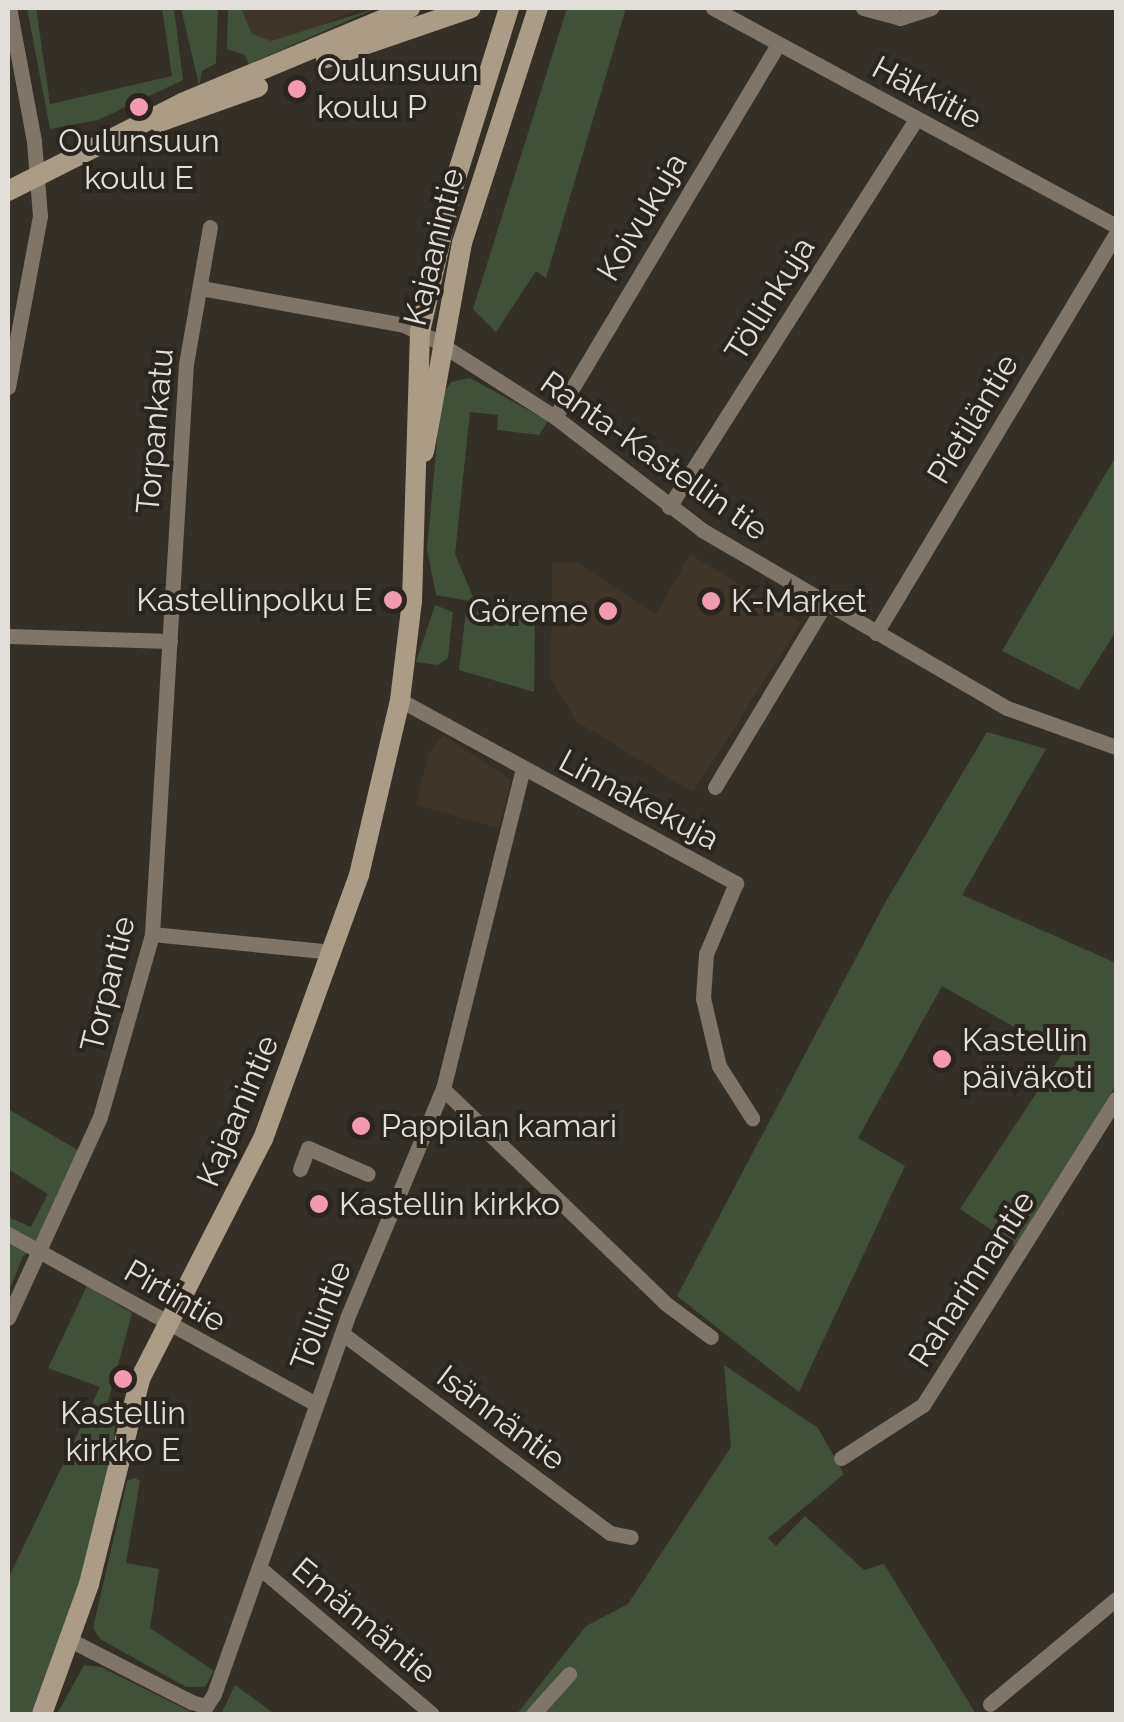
<!DOCTYPE html>
<meta charset="utf-8">
<style>
body{margin:0}
#map{position:relative;width:1124px;height:1722px;overflow:hidden;background:#342f27;font-family:Raleway,sans-serif}
div>[style]{position:absolute}
[style*='--x']{left:calc(var(--x)*1px);top:calc(var(--y)*1px);width:calc(var(--w)*1px);rotate:calc(var(--a)*1deg)}
.built>*{inset:0;background:#3f3629}
.green>*{inset:0;background:#415139}
.street>*{height:15px;margin:-7.5px;padding:0 7.5px;transform-origin:7.5px;border-radius:7.5px;background:#7f7568}
.secondary>*{height:20px;margin:-10px;padding:0 10px;transform-origin:10px;border-radius:10px;background:#ab9c87}
.dots>*{width:28px;height:28px;translate:-50% -50%;box-sizing:border-box;border:5px solid #2a251e;border-radius:50%}
span{translate:-50% -50%;white-space:nowrap;text-align:center;line-height:1.15;-webkit-text-stroke:8px #2a251e;paint-order:stroke}
.poi-label{font-size:32px;color:#e2deda}
.left{translate:0 -50%;text-align:left}
.right{translate:-100% -50%;text-align:right}
.street-label{font-size:32px;color:#e2deda}
.frame{position:absolute;inset:0;border:10px solid #e2deda;pointer-events:none}
</style>
<div id="map">
<div class="built">
<div style="clip-path:polygon(241px 8px,361px 8px,267px 49px,244px 35px)"></div>
<div style="clip-path:polygon(690px 554px,801px 623px,693px 792px,576px 721px,551px 678px,552px 563px,579px 563px,656px 615px)"></div>
<div style="clip-path:polygon(443px 735px,511px 780px,499px 828px,416px 805px,428px 754px)"></div>
</div>
<div class="green">
<div style="clip-path:polygon(27px 8px,36px 8px,50px 104px,172px 76px,162px 8px,174px 8px,183px 80px,98px 120px,50px 129px)"></div>
<div style="clip-path:polygon(181px 8px,218px 8px,216px 63px,202px 71px,199px 85px)"></div>
<div style="clip-path:polygon(228px 8px,241px 8px,252px 34px,271px 41px,377px 8px,249px 64px,245px 55px,227px 49px)"></div>
<div style="clip-path:polygon(567px 8px,626px 8px,546px 278px,536px 271px,496px 332px,473px 309px)"></div>
<div style="clip-path:polygon(470px 378px,548px 421px,539px 435px,497px 430px,498px 415px,470px 412px,455px 554px,475px 602px,436px 595px,427px 549px,441px 397px,451px 382px)"></div>
<div style="clip-path:polygon(1116px 456px,1116px 631px,1079px 690px,1002px 651px)"></div>
<div style="clip-path:polygon(435px 605px,453px 612px,448px 658px,438px 665px,416px 662px)"></div>
<div style="clip-path:polygon(466px 611px,535px 619px,534px 692px,459px 670px)"></div>
<div style="clip-path:polygon(987px 732px,1046px 749px,962px 895px,1116px 963px,1116px 1085px,1017px 1247px,960px 1209px,1062px 1054px,942px 986px,858px 1138px,905px 1166px,799px 1392px,677px 1296px,885px 903px)"></div>
<div style="clip-path:polygon(8px 1109px,81px 1152px,41px 1243px,23px 1256px,8px 1293px,8px 1217px,31px 1227px,48px 1194px,8px 1169px)"></div>
<div style="clip-path:polygon(87px 1286px,132px 1313px,106px 1409px,115px 1420px,114px 1446px,85px 1566px,46px 1684px,31px 1714px,8px 1714px,8px 1579px,100px 1387px,48px 1368px)"></div>
<div style="clip-path:polygon(724px 1365px,818px 1428px,844px 1474px,768px 1538px,776px 1546px,805px 1516px,864px 1570px,884px 1564px,976px 1714px,517px 1714px,586px 1626px,628px 1604px,731px 1447px)"></div>
<div style="clip-path:polygon(135px 1478px,140px 1481px,126px 1563px,159px 1569px,150px 1628px,214px 1671px,205px 1687px,186px 1687px,100px 1639px,93px 1628px,127px 1481px)"></div>
<div style="clip-path:polygon(84px 1665px,101px 1667px,195px 1714px,57px 1714px)"></div>
<div style="clip-path:polygon(235px 1685px,275px 1714px,221px 1714px)"></div>
</div>
<div class="street">
<div style="--x:713;--y:8;--w:458;--a:28.4"></div>
<div style="--x:863;--y:8;--w:38;--a:15"></div>
<div style="--x:900;--y:18;--w:33;--a:-18"></div>
<div style="--x:201;--y:288;--w:206;--a:10.3"></div>
<div style="--x:404;--y:325;--w:30;--a:26"></div>
<div style="--x:431;--y:338;--w:147;--a:32.5"></div>
<div style="--x:555;--y:417;--w:185;--a:37.5"></div>
<div style="--x:702;--y:530;--w:353;--a:30.3"></div>
<div style="--x:1007;--y:708;--w:116;--a:19.7"></div>
<div style="--x:8;--y:387;--w:174;--a:-79.4"></div>
<div style="--x:40;--y:216;--w:75;--a:-94.6"></div>
<div style="--x:34;--y:141;--w:135;--a:-100.6"></div>
<div style="--x:555;--y:417;--w:434;--a:-59.1"></div>
<div style="--x:669;--y:507;--w:460;--a:-57.5"></div>
<div style="--x:876;--y:633;--w:466;--a:-59"></div>
<div style="--x:8;--y:636;--w:162;--a:1.8"></div>
<div style="--x:400;--y:700;--w:383;--a:28.6"></div>
<div style="--x:736;--y:883;--w:77;--a:112.9"></div>
<div style="--x:706;--y:954;--w:44;--a:93.9"></div>
<div style="--x:703;--y:998;--w:70;--a:76.8"></div>
<div style="--x:719;--y:1066;--w:62;--a:57.6"></div>
<div style="--x:715;--y:787;--w:214;--a:-59"></div>
<div style="--x:152;--y:934;--w:182;--a:5.7"></div>
<div style="--x:443;--y:1089;--w:308;--a:43.9"></div>
<div style="--x:665;--y:1303;--w:57;--a:36.5"></div>
<div style="--x:300;--y:1169;--w:22;--a:-69"></div>
<div style="--x:308;--y:1148;--w:65;--a:23.4"></div>
<div style="--x:8;--y:1234;--w:352;--a:28.9"></div>
<div style="--x:8;--y:1318;--w:221;--a:-65.4"></div>
<div style="--x:100;--y:1117;--w:190;--a:-74.1"></div>
<div style="--x:152;--y:934;--w:571;--a:-86.59"></div>
<div style="--x:186;--y:364;--w:139;--a:-80.1"></div>
<div style="--x:343;--y:1334;--w:333;--a:36.7"></div>
<div style="--x:610;--y:1533;--w:21;--a:11"></div>
<div style="--x:841;--y:1458;--w:98;--a:-32.9"></div>
<div style="--x:923;--y:1405;--w:362;--a:-57.8"></div>
<div style="--x:261;--y:1569;--w:224;--a:40.3"></div>
<div style="--x:72;--y:1641;--w:134;--a:27.1"></div>
<div style="--x:191;--y:1702;--w:16;--a:15"></div>
<div style="--x:206;--y:1706;--w:14;--a:-56"></div>
<div style="--x:214;--y:1694;--w:399;--a:-70.5"></div>
<div style="--x:347;--y:1318;--w:248;--a:-67.3"></div>
<div style="--x:443;--y:1089;--w:330;--a:-76"></div>
<div style="--x:990;--y:1704;--w:164;--a:-39.8"></div>
<div style="--x:533;--y:1714;--w:54;--a:-48"></div>
</div>
<div class="secondary">
<div style="--x:326;--y:58;--w:153;--a:-19"></div>
<div style="--x:159;--y:122;--w:105;--a:-19.5"></div>
<div style="--x:8;--y:191;--w:195;--a:-26.8"></div>
<div style="--x:182;--y:103;--w:247;--a:-22.6"></div>
<div style="--x:424;--y:452;--w:212;--a:-79.7"></div>
<div style="--x:462;--y:243;--w:247;--a:-72.1"></div>
<div style="--x:42;--y:1714;--w:138;--a:-70.1"></div>
<div style="--x:89;--y:1584;--w:211;--a:-76"></div>
<div style="--x:140;--y:1379;--w:270;--a:-62.9"></div>
<div style="--x:263;--y:1139;--w:281;--a:-70"></div>
<div style="--x:359;--y:875;--w:180;--a:-76.8"></div>
<div style="--x:400;--y:700;--w:100;--a:-83.1"></div>
<div style="--x:412;--y:601;--w:269;--a:-88.3"></div>
<div style="--x:420;--y:332;--w:145;--a:-77.2"></div>
<div style="--x:452;--y:191;--w:192;--a:-72.7"></div>
</div>
<div class="dots">
<div style="left:297px;top:89px;background:#f29ab0"></div>
<div style="left:139px;top:107px;background:#f29ab0"></div>
<div style="left:393px;top:600px;background:#f29ab0"></div>
<div style="left:711px;top:601px;background:#f29ab0"></div>
<div style="left:608px;top:611px;background:#f29ab0"></div>
<div style="left:942px;top:1059px;background:#f29ab0"></div>
<div style="left:361px;top:1126px;background:#f29ab0"></div>
<div style="left:319px;top:1204px;background:#f29ab0"></div>
<div style="left:123px;top:1379px;background:#f29ab0"></div>
</div>
<div class="poi-label">
<span class="left" style="left:317px;top:89px">Oulunsuun<br>koulu P</span>
<span style="left:139px;top:160px">Oulunsuun<br>koulu E</span>
<span class="right" style="left:373px;top:600px">Kastellinpolku E</span>
<span class="left" style="left:731px;top:601px">K-Market</span>
<span class="right" style="left:588px;top:611px">Göreme</span>
<span class="left" style="left:962px;top:1059px">Kastellin<br>päiväkoti</span>
<span class="left" style="left:381px;top:1126px">Pappilan kamari</span>
<span class="left" style="left:339px;top:1204px">Kastellin kirkko</span>
<span style="left:123px;top:1432px">Kastellin<br>kirkko E</span>
</div>
<div class="street-label">
<span style="left:927px;top:93px;rotate:28deg">Häkkitie</span>
<span style="left:642px;top:217px;rotate:-59deg">Koivukuja</span>
<span style="left:434px;top:247px;rotate:-76deg">Kajaanintie</span>
<span style="left:770px;top:299px;rotate:-58deg">Töllinkuja</span>
<span style="left:973px;top:419px;rotate:-59deg">Pietiläntie</span>
<span style="left:155px;top:431px;rotate:-85deg">Torpankatu</span>
<span style="left:654px;top:456px;rotate:35deg">Ranta-Kastellin tie</span>
<span style="left:639px;top:800px;rotate:28deg">Linnakekuja</span>
<span style="left:108px;top:984px;rotate:-76deg">Torpantie</span>
<span style="left:238px;top:1111px;rotate:-67deg">Kajaanintie</span>
<span style="left:972px;top:1279px;rotate:-57deg">Raharinnantie</span>
<span style="left:175px;top:1296px;rotate:30deg">Pirtintie</span>
<span style="left:321px;top:1316px;rotate:-69deg">Töllintie</span>
<span style="left:501px;top:1418px;rotate:37deg">Isännäntie</span>
<span style="left:364px;top:1621px;rotate:40deg">Emännäntie</span>
</div>
<div class="frame"></div>
</div>
